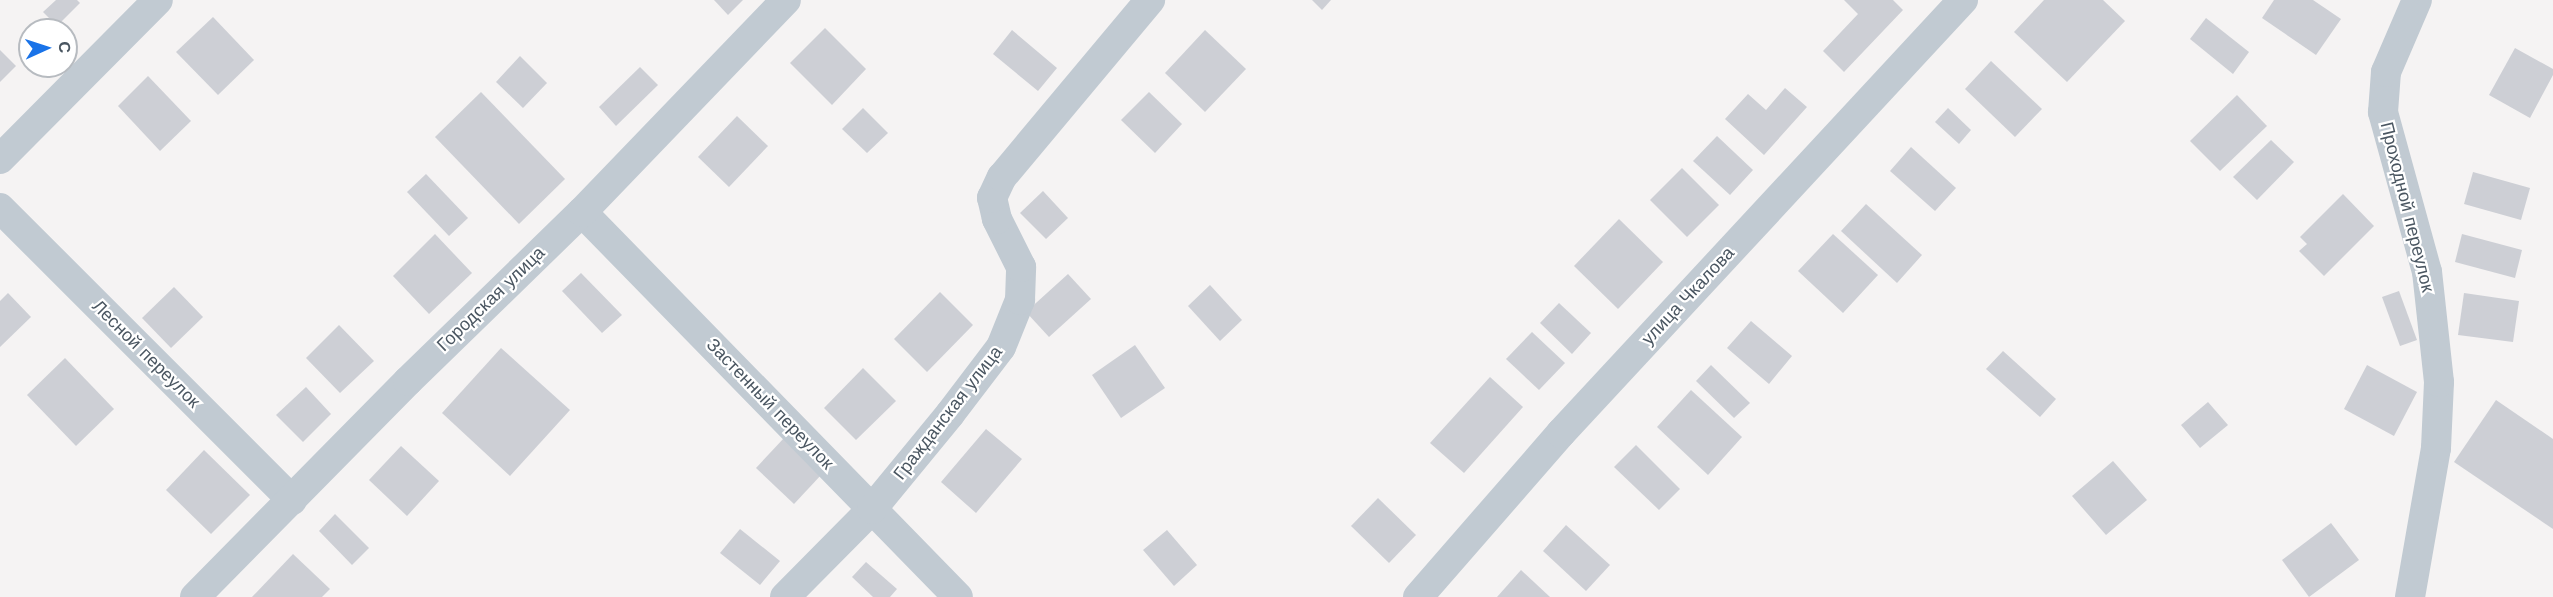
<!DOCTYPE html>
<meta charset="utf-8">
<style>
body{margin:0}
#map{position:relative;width:2553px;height:597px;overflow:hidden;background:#f5f3f3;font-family:"Work Sans",sans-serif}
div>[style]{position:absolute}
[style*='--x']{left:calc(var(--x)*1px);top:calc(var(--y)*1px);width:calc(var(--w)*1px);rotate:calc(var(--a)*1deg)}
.building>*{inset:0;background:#cdcfd5}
.minor>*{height:30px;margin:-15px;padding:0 15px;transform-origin:15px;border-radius:15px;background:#c1cad2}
span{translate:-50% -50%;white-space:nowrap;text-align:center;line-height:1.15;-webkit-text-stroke:4.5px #fff;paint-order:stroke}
.street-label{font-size:18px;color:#4a5661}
.north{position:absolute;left:18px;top:18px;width:60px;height:60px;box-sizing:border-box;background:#fff;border:2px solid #b7bbc0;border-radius:50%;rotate:87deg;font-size:16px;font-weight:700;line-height:24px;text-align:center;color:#4a5661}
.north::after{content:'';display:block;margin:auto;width:21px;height:27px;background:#1a73e8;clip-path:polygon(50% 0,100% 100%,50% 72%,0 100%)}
</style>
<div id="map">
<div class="building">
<div style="clip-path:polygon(56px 0,77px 0,80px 3px,57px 26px,43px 12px)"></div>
<div style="clip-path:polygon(714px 0,743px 0,728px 15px)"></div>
<div style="clip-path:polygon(1312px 0,1331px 0,1322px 10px)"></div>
<div style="clip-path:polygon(1844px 0,1893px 0,1903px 10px,1844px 72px,1823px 51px,1858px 14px)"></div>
<div style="clip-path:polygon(2044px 0,2103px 0,2125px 21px,2067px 82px,2014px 32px)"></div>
<div style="clip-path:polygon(2274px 0,2313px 0,2341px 19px,2316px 55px,2262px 18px)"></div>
<div style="clip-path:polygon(213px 17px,254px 60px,218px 95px,176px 52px)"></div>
<div style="clip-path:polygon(2206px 18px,2249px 52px,2233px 74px,2190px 39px)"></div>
<div style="clip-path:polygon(825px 28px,866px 69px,832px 105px,790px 63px)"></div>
<div style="clip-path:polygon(1012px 30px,1057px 68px,1038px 91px,993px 54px)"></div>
<div style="clip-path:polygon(1205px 30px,1246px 69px,1205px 112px,1165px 73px)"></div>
<div style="clip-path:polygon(2515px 48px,2553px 69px,2553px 75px,2530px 118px,2489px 95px)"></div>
<div style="clip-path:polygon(0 50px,16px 66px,0 82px)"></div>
<div style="clip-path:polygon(520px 56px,547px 83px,523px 108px,496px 82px)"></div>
<div style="clip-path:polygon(1991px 61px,2042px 109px,2015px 137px,1965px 89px)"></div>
<div style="clip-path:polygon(640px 67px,658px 85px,616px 126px,599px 107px)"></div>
<div style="clip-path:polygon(148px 76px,191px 121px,160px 151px,118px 106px)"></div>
<div style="clip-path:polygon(1785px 88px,1807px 107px,1764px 155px,1725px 119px,1748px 94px,1766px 110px)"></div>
<div style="clip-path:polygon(481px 92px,565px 179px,519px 224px,435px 137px)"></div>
<div style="clip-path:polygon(1149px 92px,1182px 124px,1155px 153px,1121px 120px)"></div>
<div style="clip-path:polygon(2237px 95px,2267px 126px,2220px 171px,2190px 141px)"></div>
<div style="clip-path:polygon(863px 108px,888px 133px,867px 153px,842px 129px)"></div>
<div style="clip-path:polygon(1948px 108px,1971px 130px,1959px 144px,1935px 122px)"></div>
<div style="clip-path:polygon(737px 116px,768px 146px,729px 187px,698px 157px)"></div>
<div style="clip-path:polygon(1717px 136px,1753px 170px,1730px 195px,1693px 161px)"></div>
<div style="clip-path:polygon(2271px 140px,2294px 162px,2257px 200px,2233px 177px)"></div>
<div style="clip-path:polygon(1911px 147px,1956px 188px,1935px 211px,1890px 171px)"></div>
<div style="clip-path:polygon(1682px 168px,1719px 205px,1687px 237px,1650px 200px)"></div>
<div style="clip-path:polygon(2473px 172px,2530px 188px,2521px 220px,2464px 204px)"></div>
<div style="clip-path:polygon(426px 174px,468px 218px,449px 236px,407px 192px)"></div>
<div style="clip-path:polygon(1043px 191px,1068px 218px,1046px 239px,1020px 213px)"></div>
<div style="clip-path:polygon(2343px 194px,2374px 226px,2324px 276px,2299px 251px,2307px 244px,2300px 237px)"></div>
<div style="clip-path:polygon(1866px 204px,1922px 255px,1897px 283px,1841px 231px)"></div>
<div style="clip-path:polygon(1619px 219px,1663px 262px,1618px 309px,1574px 266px)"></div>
<div style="clip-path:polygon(435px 234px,472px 273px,429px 314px,393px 276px)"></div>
<div style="clip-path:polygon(1833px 234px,1878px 275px,1843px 313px,1798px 271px)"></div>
<div style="clip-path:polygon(2462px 234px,2522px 250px,2515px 278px,2455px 262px)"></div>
<div style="clip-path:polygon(581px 273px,622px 315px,602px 333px,562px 291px)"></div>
<div style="clip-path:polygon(1068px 274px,1091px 299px,1049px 337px,1026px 312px)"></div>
<div style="clip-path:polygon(1210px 285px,1242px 320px,1220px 341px,1188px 306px)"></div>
<div style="clip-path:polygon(174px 287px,203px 317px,171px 348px,142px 318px)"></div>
<div style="clip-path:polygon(2399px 291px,2417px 340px,2400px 346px,2382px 297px)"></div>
<div style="clip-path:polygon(940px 292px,973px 325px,927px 372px,894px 339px)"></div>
<div style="clip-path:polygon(8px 293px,31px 317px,0 347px,0 301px)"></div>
<div style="clip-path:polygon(2464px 293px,2519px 301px,2513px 342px,2458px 335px)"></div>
<div style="clip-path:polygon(1559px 303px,1591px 333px,1572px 354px,1540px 323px)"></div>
<div style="clip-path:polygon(1751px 321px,1792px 356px,1769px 384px,1727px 348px)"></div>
<div style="clip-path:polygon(339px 325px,374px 361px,340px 393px,306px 358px)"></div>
<div style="clip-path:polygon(1532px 332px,1565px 363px,1539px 390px,1506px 359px)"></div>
<div style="clip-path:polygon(1135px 345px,1165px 388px,1121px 418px,1092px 375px)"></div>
<div style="clip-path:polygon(501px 348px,570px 410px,510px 476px,442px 413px)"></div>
<div style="clip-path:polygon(2003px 351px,2056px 399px,2040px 417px,1986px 369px)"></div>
<div style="clip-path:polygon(65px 358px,114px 409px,76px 446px,27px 395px)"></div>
<div style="clip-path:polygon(1711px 365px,1750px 403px,1734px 418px,1696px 381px)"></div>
<div style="clip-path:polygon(2367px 365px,2417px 392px,2394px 436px,2344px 409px)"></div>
<div style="clip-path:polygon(863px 368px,896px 401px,856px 440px,824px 408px)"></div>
<div style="clip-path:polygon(1490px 377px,1523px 407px,1464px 473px,1430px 443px)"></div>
<div style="clip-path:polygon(306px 387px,331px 414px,303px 442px,276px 415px)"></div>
<div style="clip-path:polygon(1691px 390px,1742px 437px,1708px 475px,1657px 427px)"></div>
<div style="clip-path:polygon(2496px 400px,2553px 439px,2553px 529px,2454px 462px)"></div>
<div style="clip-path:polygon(2208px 402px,2228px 425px,2200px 448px,2181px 425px)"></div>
<div style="clip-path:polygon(986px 429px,1022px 459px,976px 513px,941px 482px)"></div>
<div style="clip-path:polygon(784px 438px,822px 474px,794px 504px,756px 468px)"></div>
<div style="clip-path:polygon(1636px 445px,1680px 489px,1659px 510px,1614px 467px)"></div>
<div style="clip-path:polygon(401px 446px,439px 481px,407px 516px,369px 480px)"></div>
<div style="clip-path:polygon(204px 450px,250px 495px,211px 534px,166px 490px)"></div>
<div style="clip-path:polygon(2113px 461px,2147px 500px,2106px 535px,2072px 496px)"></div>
<div style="clip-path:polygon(1378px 498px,1416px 535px,1389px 563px,1351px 526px)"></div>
<div style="clip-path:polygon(335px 514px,369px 548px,352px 565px,319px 531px)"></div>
<div style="clip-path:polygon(2331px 523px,2359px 560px,2309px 597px,2282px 560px)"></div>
<div style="clip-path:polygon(1566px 525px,1610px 565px,1586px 591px,1543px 551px)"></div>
<div style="clip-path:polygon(740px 529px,780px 561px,760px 585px,720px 553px)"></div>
<div style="clip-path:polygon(1167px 530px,1197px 565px,1174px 586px,1143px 550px)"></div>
<div style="clip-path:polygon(293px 554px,330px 589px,322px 597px,252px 597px)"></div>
<div style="clip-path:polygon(866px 562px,897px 589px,890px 597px,873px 597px,852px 577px)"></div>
<div style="clip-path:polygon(1521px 570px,1550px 597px,1497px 597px)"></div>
</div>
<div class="minor">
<div style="--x:0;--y:159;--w:224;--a:-45.2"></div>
<div style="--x:0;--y:208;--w:413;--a:45"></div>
<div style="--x:582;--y:212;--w:538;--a:45.68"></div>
<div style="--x:195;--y:597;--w:303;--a:-45.4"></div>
<div style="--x:408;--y:381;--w:243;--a:-44.2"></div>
<div style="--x:582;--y:212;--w:294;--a:-46.1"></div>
<div style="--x:785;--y:597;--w:124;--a:-45.3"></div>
<div style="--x:872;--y:509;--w:123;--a:-50.6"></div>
<div style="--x:950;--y:414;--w:84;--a:-52.7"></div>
<div style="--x:1001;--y:347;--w:51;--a:-68"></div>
<div style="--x:1020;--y:300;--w:33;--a:-88"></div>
<div style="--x:1021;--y:267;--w:54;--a:-116.6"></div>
<div style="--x:997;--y:219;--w:22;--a:-103"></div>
<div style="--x:992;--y:198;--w:23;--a:-65"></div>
<div style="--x:1002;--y:177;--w:231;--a:-50.1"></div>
<div style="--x:1418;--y:597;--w:218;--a:-48.9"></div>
<div style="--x:1561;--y:433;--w:591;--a:-47.13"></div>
<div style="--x:2410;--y:597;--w:151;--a:-80.1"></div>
<div style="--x:2436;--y:448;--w:66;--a:-87.4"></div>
<div style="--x:2439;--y:382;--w:111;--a:-96.2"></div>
<div style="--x:2427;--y:272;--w:166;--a:-105.4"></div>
<div style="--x:2383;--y:112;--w:40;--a:-85.7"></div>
<div style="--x:2386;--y:72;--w:78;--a:-66.7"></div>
</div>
<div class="street-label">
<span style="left:2407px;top:207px;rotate:76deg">Проходной переулок</span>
<span style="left:1688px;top:296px;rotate:-47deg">улица Чкалова</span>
<span style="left:491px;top:299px;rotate:-44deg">Городская улица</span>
<span style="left:146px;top:354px;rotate:45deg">Лесной переулок</span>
<span style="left:770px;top:404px;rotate:46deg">Застенный переулок</span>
<span style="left:948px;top:413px;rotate:-52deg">Гражданская улица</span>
</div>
<div class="north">С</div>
</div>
